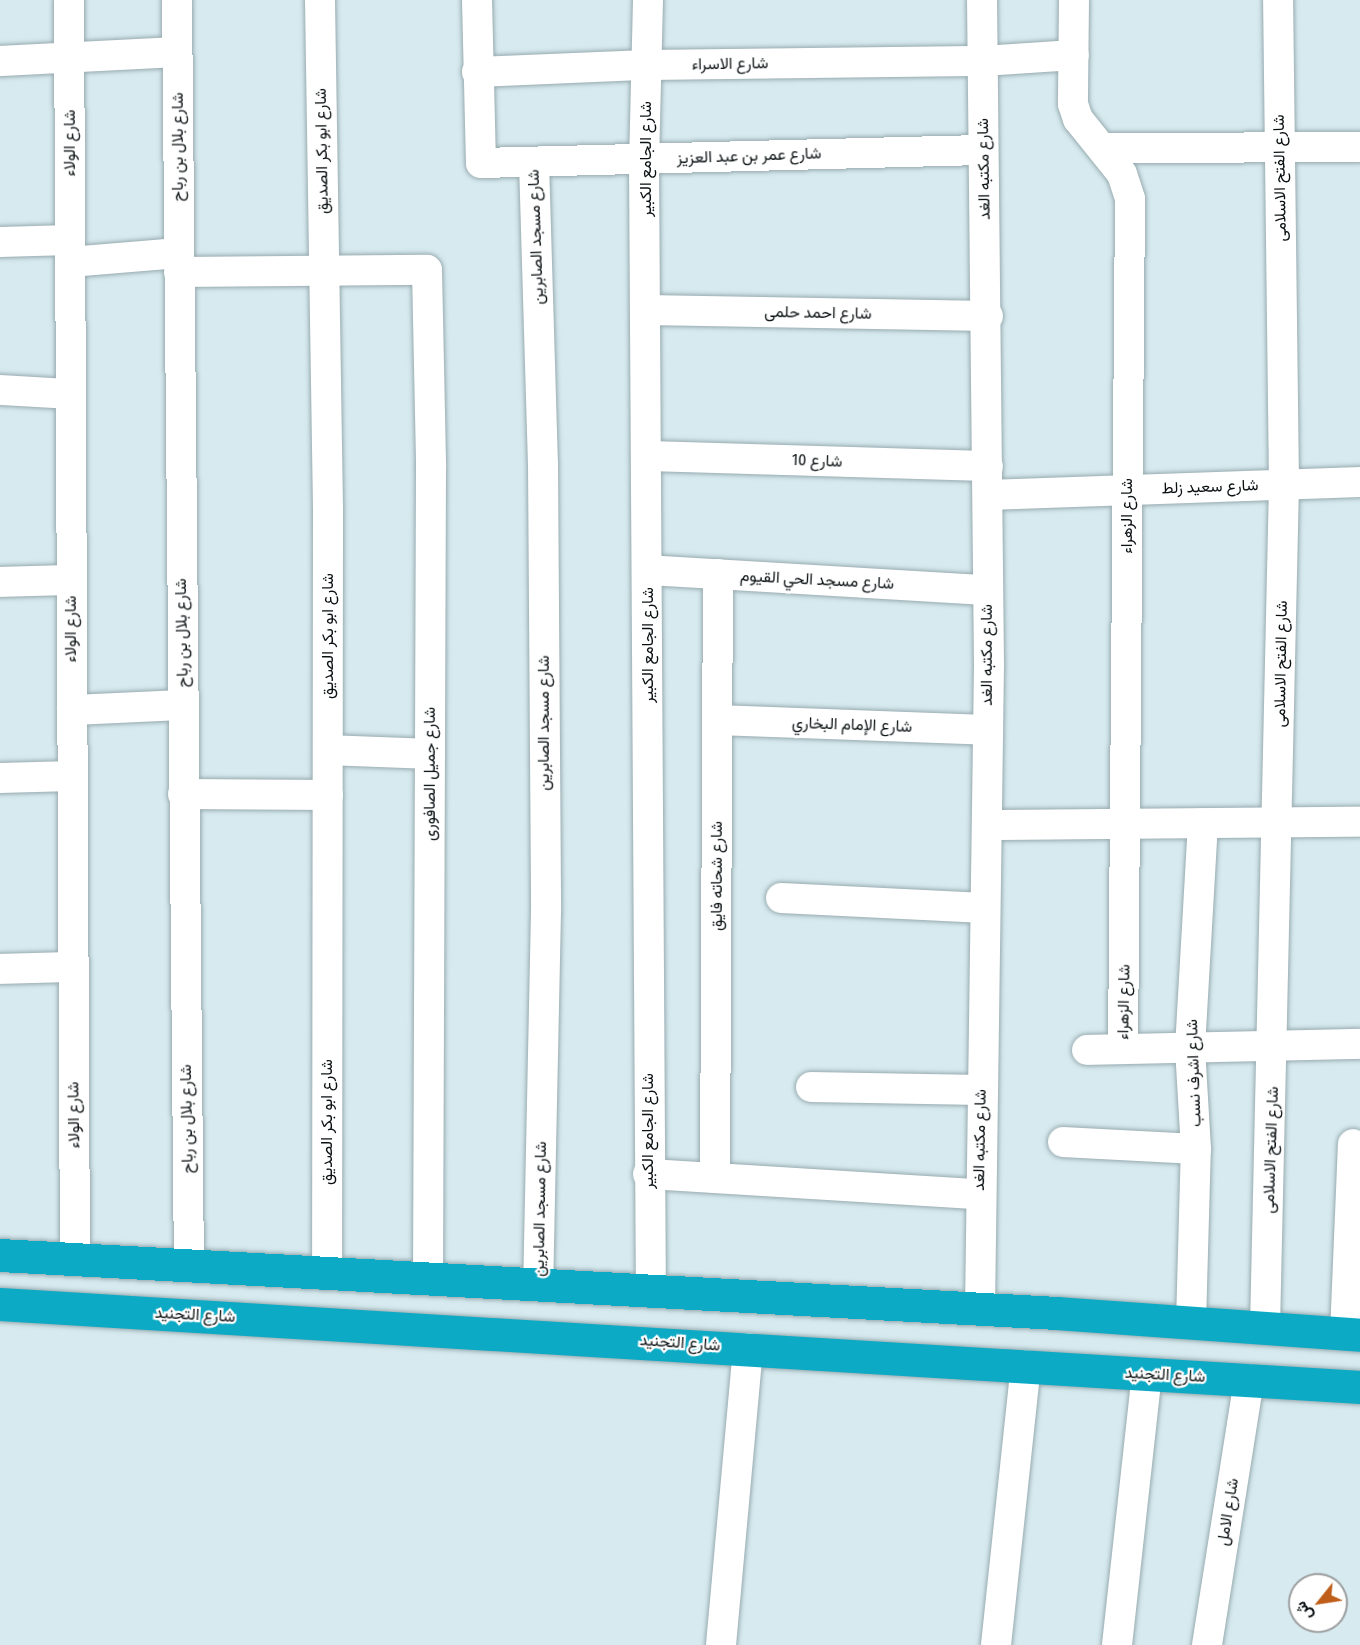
<!DOCTYPE html>
<meta charset="utf-8">
<style>
body{margin:0}
#map{position:relative;width:1360px;height:1645px;overflow:hidden;background:#d6eaef;font-family:"Fira Sans Condensed",Vazirmatn,sans-serif}
div>[style]{position:absolute}
[style*='--x']{left:calc(var(--x)*1px);top:calc(var(--y)*1px);width:calc(var(--w)*1px);rotate:calc(var(--a)*1deg)}
.roads{filter:drop-shadow(0 0 2px #98abb0) drop-shadow(0 0 2px #98abb0)}
.street>*{height:30px;margin:-15px;padding:0 15px;transform-origin:15px;border-radius:15px;background:#fff}
.highway>*{height:33px;margin:-16.5px;padding:0 16.5px;transform-origin:16.5px;border-radius:16.5px;background:#0caac5}
span{translate:-50% -50%;white-space:nowrap;text-align:center;line-height:1.15;-webkit-text-stroke:4.5px #fff;paint-order:stroke}
.street-label{font-size:16px;color:#0a1012}
.north{position:absolute;left:1288px;top:1573px;width:60px;height:60px;box-sizing:border-box;background:#fff;border:2px solid #9d9fa0;border-radius:50%;rotate:240deg;font-size:16px;font-weight:700;line-height:24px;text-align:center;color:#0a1012}
.north::after{content:'';display:block;margin:auto;width:21px;height:27px;background:#be5e1a;clip-path:polygon(50% 0,100% 100%,50% 72%,0 100%)}
</style>
<div id="map">
<div class="roads">
<div class="street">
<div style="--x:69;--y:0;--w:1259;--a:89.73"></div>
<div style="--x:177;--y:0;--w:1265;--a:89.46"></div>
<div style="--x:320;--y:0;--w:508;--a:89.1"></div>
<div style="--x:328;--y:508;--w:765;--a:90.07"></div>
<div style="--x:477;--y:0;--w:163;--a:88.6"></div>
<div style="--x:481;--y:163;--w:501;--a:-1.49"></div>
<div style="--x:648;--y:0;--w:159;--a:91.4"></div>
<div style="--x:644;--y:159;--w:1132;--a:89.65"></div>
<div style="--x:1074;--y:0;--w:104;--a:90.6"></div>
<div style="--x:1073;--y:104;--w:16;--a:72"></div>
<div style="--x:1078;--y:119;--w:70;--a:51.3"></div>
<div style="--x:1122;--y:174;--w:26;--a:72"></div>
<div style="--x:1130;--y:199;--w:850;--a:90.47"></div>
<div style="--x:0;--y:61;--w:177;--a:-2.9"></div>
<div style="--x:477;--y:72;--w:170;--a:-2.4"></div>
<div style="--x:647;--y:65;--w:336;--a:-0.7"></div>
<div style="--x:983;--y:61;--w:91;--a:-3.8"></div>
<div style="--x:1104;--y:148;--w:256;--a:-0.2"></div>
<div style="--x:534;--y:162;--w:302;--a:88.3"></div>
<div style="--x:543;--y:464;--w:447;--a:89.6"></div>
<div style="--x:546;--y:911;--w:374;--a:91.2"></div>
<div style="--x:0;--y:242;--w:70;--a:-1.6"></div>
<div style="--x:70;--y:262;--w:109;--a:-4.7"></div>
<div style="--x:179;--y:272;--w:248;--a:-0.5"></div>
<div style="--x:427;--y:270;--w:198;--a:88.8"></div>
<div style="--x:431;--y:468;--w:811;--a:90.21"></div>
<div style="--x:647;--y:310;--w:341;--a:1"></div>
<div style="--x:0;--y:390;--w:70;--a:3.3"></div>
<div style="--x:647;--y:456;--w:341;--a:1.7"></div>
<div style="--x:988;--y:495;--w:372;--a:-2"></div>
<div style="--x:647;--y:570;--w:341;--a:3.4"></div>
<div style="--x:0;--y:582;--w:71;--a:-1.6"></div>
<div style="--x:72;--y:710;--w:111;--a:-2.6"></div>
<div style="--x:718;--y:720;--w:268;--a:2.1"></div>
<div style="--x:328;--y:750;--w:102;--a:2.2"></div>
<div style="--x:0;--y:778;--w:72;--a:-1.6"></div>
<div style="--x:183;--y:794;--w:145;--a:0.4"></div>
<div style="--x:987;--y:825;--w:373;--a:-0.5"></div>
<div style="--x:781;--y:898;--w:204;--a:2.8"></div>
<div style="--x:0;--y:969;--w:73;--a:-1.6"></div>
<div style="--x:1087;--y:1050;--w:273;--a:-1.3"></div>
<div style="--x:811;--y:1087;--w:171;--a:1"></div>
<div style="--x:1063;--y:1142;--w:133;--a:3"></div>
<div style="--x:648;--y:1174;--w:332;--a:3.5"></div>
<div style="--x:715;--y:1178;--w:604;--a:-89.72"></div>
<div style="--x:980;--y:1309;--w:643;--a:-89.2"></div>
<div style="--x:989;--y:666;--w:666;--a:-90.6"></div>
<div style="--x:1191;--y:1323;--w:174;--a:-88.4"></div>
<div style="--x:1196;--y:1149;--w:101;--a:-93.4"></div>
<div style="--x:1190;--y:1048;--w:225;--a:-86.7"></div>
<div style="--x:1265;--y:1328;--w:844;--a:-88.71"></div>
<div style="--x:1284;--y:484;--w:484;--a:-90.7"></div>
<div style="--x:1345;--y:1334;--w:190;--a:-87.6"></div>
<div style="--x:721;--y:1645;--w:298;--a:-84.8"></div>
<div style="--x:996;--y:1645;--w:281;--a:-83.9"></div>
<div style="--x:1117;--y:1645;--w:273;--a:-83.7"></div>
<div style="--x:1207;--y:1645;--w:269;--a:-81"></div>
</div>
<div class="highway">
<div style="--x:0;--y:1255;--w:1058;--a:3.14"></div>
<div style="--x:1056;--y:1313;--w:305;--a:4.1"></div>
<div style="--x:0;--y:1304;--w:1363;--a:3.49"></div>
</div>
</div>
<div class="street-label">
<span style="left:730px;top:64px;rotate:-1deg">شارع الاسراء</span>
<span style="left:70px;top:143px;rotate:-90deg">شارع الولاء</span>
<span style="left:178px;top:147px;rotate:-90deg">شارع بلال بن رباح</span>
<span style="left:322px;top:151px;rotate:-91deg">شارع ابو بكر الصديق</span>
<span style="left:749px;top:156px;rotate:-2deg">شارع عمر بن عبد العزيز</span>
<span style="left:646px;top:159px;rotate:-90deg">شارع الجامع الكبير</span>
<span style="left:984px;top:169px;rotate:-91deg">شارع مكتبه الغد</span>
<span style="left:1280px;top:178px;rotate:-91deg">شارع الفتح الاسلامى</span>
<span style="left:536px;top:237px;rotate:-92deg">شارع مسجد الصابرين</span>
<span style="left:818px;top:313px;rotate:1deg">شارع احمد حلمى</span>
<span style="left:817px;top:461px;rotate:2deg">شارع 10</span>
<span style="left:1210px;top:487px;rotate:-2deg">شارع سعيد زلط</span>
<span style="left:1127px;top:516px;rotate:-90deg">شارع الزهراء</span>
<span style="left:817px;top:580px;rotate:3deg">شارع مسجد الحي القيوم</span>
<span style="left:71px;top:629px;rotate:-90deg">شارع الولاء</span>
<span style="left:182px;top:633px;rotate:-91deg">شارع بلال بن رباح</span>
<span style="left:328px;top:636px;rotate:-90deg">شارع ابو بكر الصديق</span>
<span style="left:648px;top:645px;rotate:-90deg">شارع الجامع الكبير</span>
<span style="left:987px;top:655px;rotate:-90deg">شارع مكتبه الغد</span>
<span style="left:1281px;top:664px;rotate:-89deg">شارع الفتح الاسلامى</span>
<span style="left:544px;top:723px;rotate:-90deg">شارع مسجد الصابرين</span>
<span style="left:852px;top:725px;rotate:2deg">شارع الإمام البخاري</span>
<span style="left:430px;top:774px;rotate:-90deg">شارع جميل الصافورى</span>
<span style="left:717px;top:876px;rotate:-90deg">شارع شحاته فايق</span>
<span style="left:1124px;top:1002px;rotate:-89deg">شارع الزهراء</span>
<span style="left:1194px;top:1073px;rotate:-92deg">شارع اشرف نسب</span>
<span style="left:74px;top:1115px;rotate:-91deg">شارع الولاء</span>
<span style="left:187px;top:1119px;rotate:-91deg">شارع بلال بن رباح</span>
<span style="left:327px;top:1122px;rotate:-90deg">شارع ابو بكر الصديق</span>
<span style="left:648px;top:1131px;rotate:-90deg">شارع الجامع الكبير</span>
<span style="left:980px;top:1140px;rotate:-89deg">شارع مكتبه الغد</span>
<span style="left:1271px;top:1150px;rotate:-88deg">شارع الفتح الاسلامى</span>
<span style="left:540px;top:1209px;rotate:-89deg">شارع مسجد الصابرين</span>
<span style="left:195px;top:1315px;rotate:3deg">شارع التجنيد</span>
<span style="left:680px;top:1343px;rotate:4deg">شارع التجنيد</span>
<span style="left:1165px;top:1375px;rotate:3deg">شارع التجنيد</span>
<span style="left:1228px;top:1512px;rotate:-81deg">شارع الامل</span>
</div>
<div class="north">ش</div>
</div>
